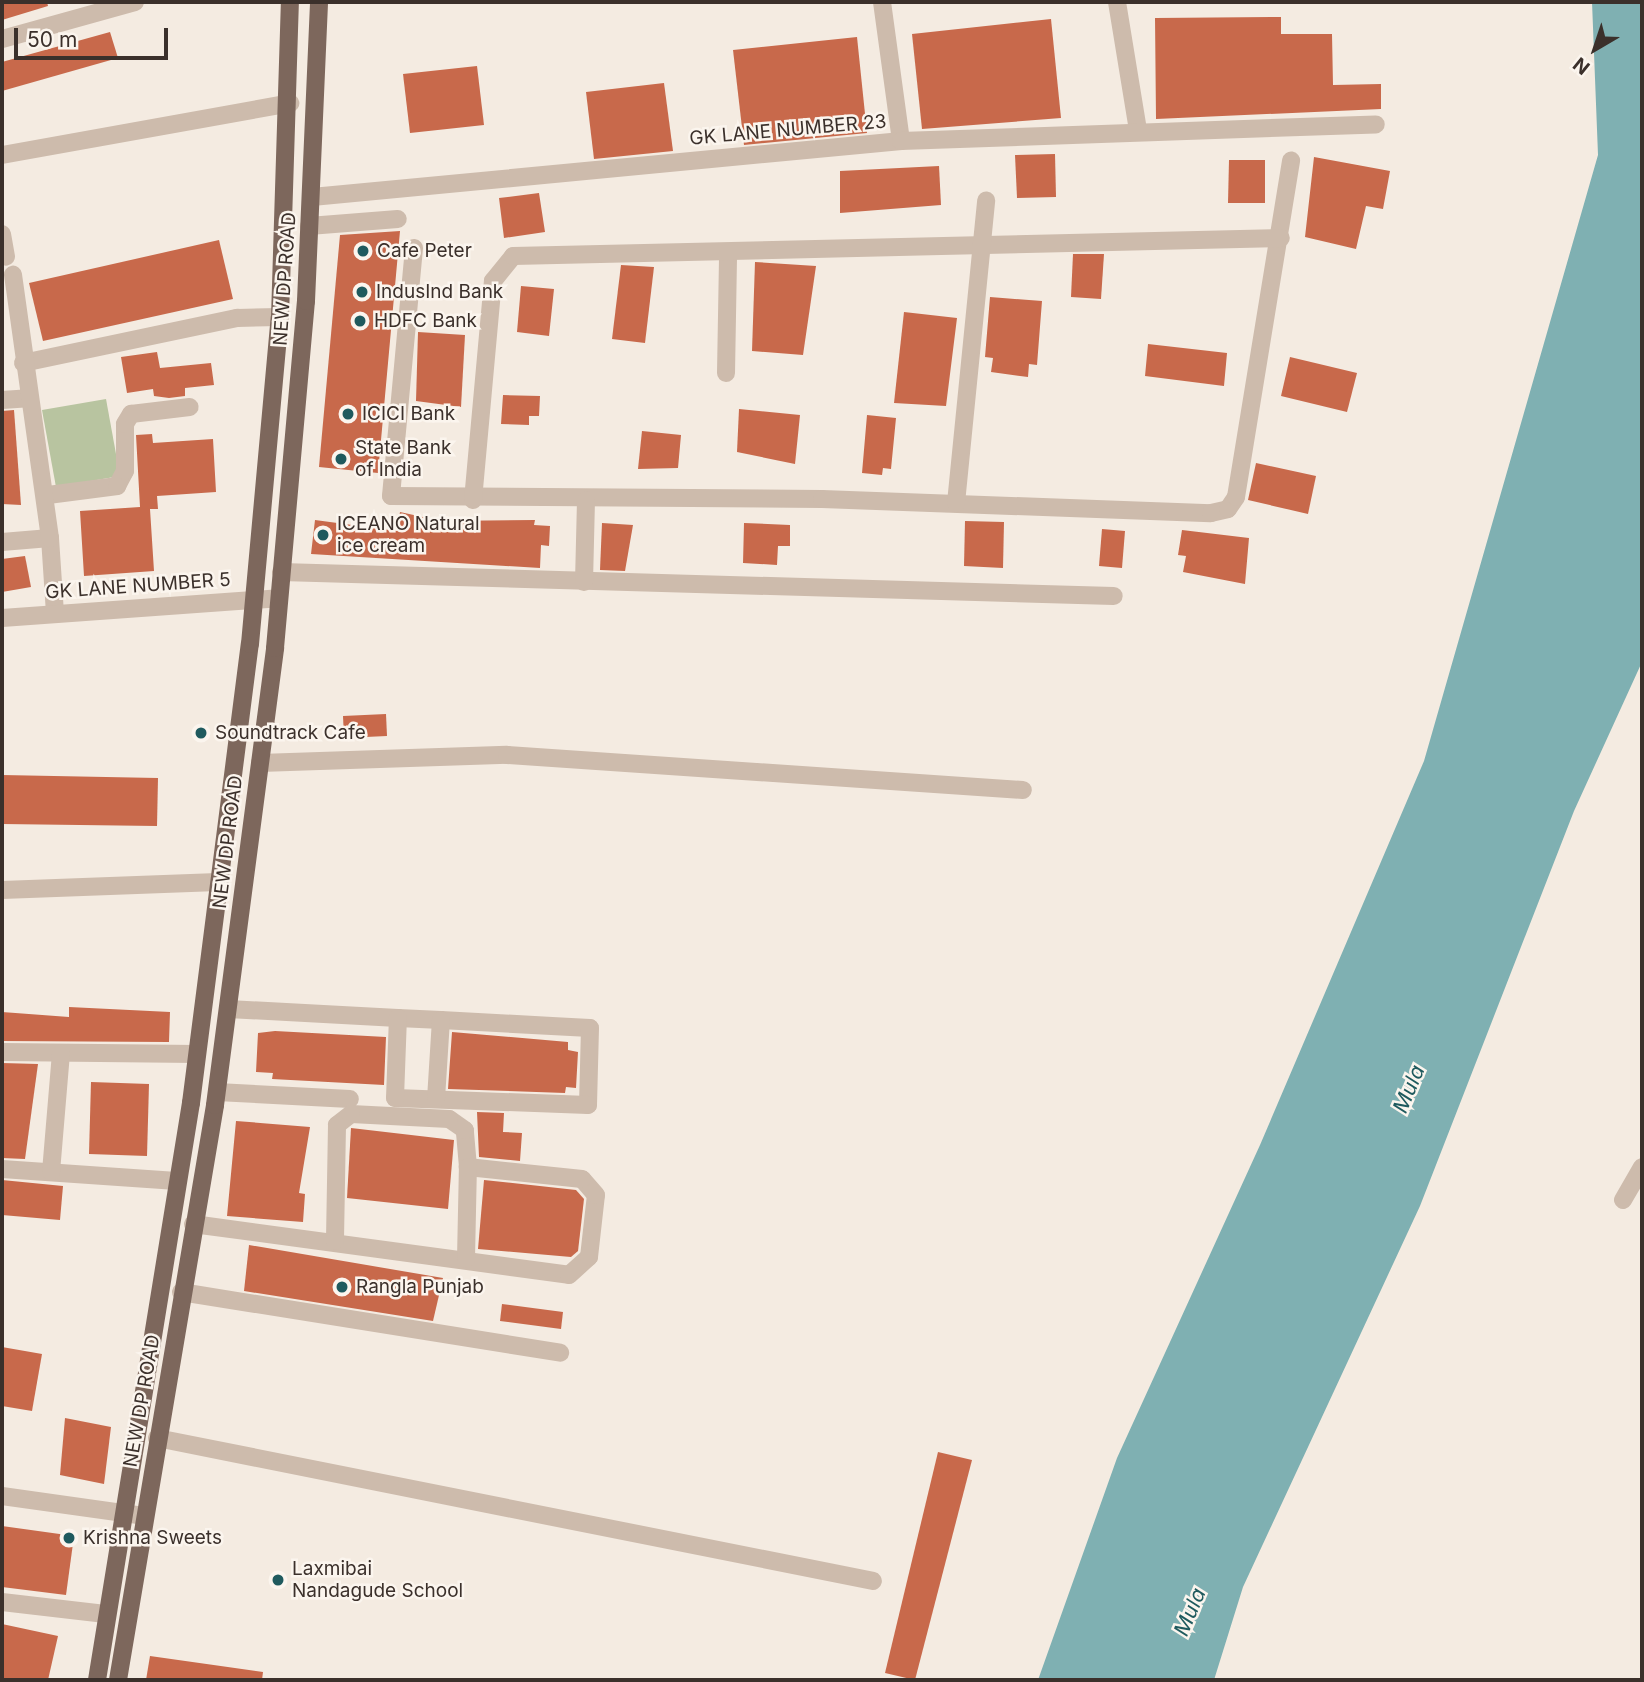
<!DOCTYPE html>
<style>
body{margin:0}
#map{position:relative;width:1644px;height:1682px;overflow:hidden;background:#f4ebe1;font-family:Inter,sans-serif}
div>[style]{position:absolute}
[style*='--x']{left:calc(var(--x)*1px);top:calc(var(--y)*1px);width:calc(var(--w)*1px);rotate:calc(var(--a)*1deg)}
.green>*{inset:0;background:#b8c4a0}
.water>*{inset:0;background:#7fb0b2}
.building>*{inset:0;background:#c8694b}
.minor>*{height:18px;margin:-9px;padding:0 9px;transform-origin:9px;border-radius:9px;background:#cdbbac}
.major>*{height:18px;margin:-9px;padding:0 9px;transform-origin:9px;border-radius:9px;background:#7d675c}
.dots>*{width:19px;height:19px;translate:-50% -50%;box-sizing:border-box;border:4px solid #fbf5ee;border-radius:50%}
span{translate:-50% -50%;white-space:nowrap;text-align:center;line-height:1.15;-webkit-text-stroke:5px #fbf5ee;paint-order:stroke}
.street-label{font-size:19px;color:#3b302b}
.poi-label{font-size:19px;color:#3b302b}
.left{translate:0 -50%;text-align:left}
.water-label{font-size:21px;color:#1f5a5e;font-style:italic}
.frame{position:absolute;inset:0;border:4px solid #3b302b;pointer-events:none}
.north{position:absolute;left:1560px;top:14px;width:70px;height:70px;-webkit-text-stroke:5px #fbf5ee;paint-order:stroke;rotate:219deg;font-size:19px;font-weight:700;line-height:28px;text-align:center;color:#3b302b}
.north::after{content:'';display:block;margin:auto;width:24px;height:32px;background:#3b302b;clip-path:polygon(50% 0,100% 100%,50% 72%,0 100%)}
.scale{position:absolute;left:14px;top:28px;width:154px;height:32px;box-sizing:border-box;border:4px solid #3b302b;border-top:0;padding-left:9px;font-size:21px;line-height:24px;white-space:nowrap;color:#3b302b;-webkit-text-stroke:5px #fbf5ee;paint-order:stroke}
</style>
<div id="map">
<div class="green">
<div style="clip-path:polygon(106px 399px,120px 476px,56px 487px,42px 410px)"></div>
</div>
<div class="water">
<div style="clip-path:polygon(1592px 2px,1642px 2px,1642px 662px,1574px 811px,1420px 1206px,1243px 1587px,1214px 1680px,1038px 1680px,1117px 1458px,1260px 1145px,1424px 761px,1598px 155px)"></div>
</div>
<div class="building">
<div style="clip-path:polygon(2px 2px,47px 2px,48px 6px,2px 20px)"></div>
<div style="clip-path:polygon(1281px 17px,1281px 34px,1332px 34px,1333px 85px,1381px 84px,1381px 109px,1156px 119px,1155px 18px)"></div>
<div style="clip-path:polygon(1051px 19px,1061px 118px,922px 129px,912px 34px)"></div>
<div style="clip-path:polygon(110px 32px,118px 58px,2px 91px,2px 62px)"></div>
<div style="clip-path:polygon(857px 37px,867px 133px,744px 145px,733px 50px)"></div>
<div style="clip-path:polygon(477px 66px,484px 125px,410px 133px,403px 74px)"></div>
<div style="clip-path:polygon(664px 83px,673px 151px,594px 159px,586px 92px)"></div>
<div style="clip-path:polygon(1055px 154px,1056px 197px,1017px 198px,1015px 155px)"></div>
<div style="clip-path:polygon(1314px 157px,1390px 171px,1383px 209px,1366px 206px,1356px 249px,1305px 237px)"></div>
<div style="clip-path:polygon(1229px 160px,1265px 160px,1265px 203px,1228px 203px)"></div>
<div style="clip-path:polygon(939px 166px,941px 205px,840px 213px,840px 171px)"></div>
<div style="clip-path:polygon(539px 193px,545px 232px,504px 238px,499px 198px)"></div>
<div style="clip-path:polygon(400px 231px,378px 473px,319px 467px,340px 235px)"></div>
<div style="clip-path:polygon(219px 240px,233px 299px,43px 341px,29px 283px)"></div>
<div style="clip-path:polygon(1073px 254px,1104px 254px,1101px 299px,1071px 297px)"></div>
<div style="clip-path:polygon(755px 262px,816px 266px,803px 355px,752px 351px)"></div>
<div style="clip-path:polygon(621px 265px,654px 267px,645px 343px,612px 339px)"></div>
<div style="clip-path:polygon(521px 286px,554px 289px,549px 336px,517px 332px)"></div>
<div style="clip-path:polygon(990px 297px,1042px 301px,1037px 365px,1029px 364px,1028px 377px,991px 372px,993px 358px,985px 357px)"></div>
<div style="clip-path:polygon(904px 312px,957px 318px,946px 406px,894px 403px)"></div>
<div style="clip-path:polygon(418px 332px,465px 335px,461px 407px,416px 401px)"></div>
<div style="clip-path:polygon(1148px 344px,1227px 353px,1224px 386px,1145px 376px)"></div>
<div style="clip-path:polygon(157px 352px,160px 368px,211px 363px,214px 385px,185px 388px,185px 396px,169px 398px,154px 396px,153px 389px,127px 393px,121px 357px)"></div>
<div style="clip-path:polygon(1290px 357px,1357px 373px,1347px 412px,1281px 396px)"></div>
<div style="clip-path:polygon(503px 395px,540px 396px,539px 416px,529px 416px,529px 425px,501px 424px)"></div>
<div style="clip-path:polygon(739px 409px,800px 415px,795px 464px,737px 452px)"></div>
<div style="clip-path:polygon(14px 410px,21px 505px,2px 504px,2px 411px)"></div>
<div style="clip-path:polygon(867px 415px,896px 418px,891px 469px,883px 468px,882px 475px,862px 473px)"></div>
<div style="clip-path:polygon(642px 431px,681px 435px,678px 468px,638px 469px)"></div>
<div style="clip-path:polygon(152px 434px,153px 443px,213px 439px,216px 492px,157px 496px,158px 509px,150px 509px,154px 571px,84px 576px,80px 511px,140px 507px,136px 435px)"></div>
<div style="clip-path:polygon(1256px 463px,1316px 476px,1308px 514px,1248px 500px)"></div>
<div style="clip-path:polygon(400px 512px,441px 521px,535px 520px,534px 525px,550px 526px,549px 546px,541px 545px,540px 568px,311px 554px,315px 520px,397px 531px)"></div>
<div style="clip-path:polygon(965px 521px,1004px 522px,1003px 568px,964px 566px)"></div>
<div style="clip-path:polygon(602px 523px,633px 525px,625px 571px,600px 570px)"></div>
<div style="clip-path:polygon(744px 523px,790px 525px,790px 546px,778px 546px,777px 565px,743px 563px)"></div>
<div style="clip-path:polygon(1102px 529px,1125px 531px,1122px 568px,1099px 566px)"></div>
<div style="clip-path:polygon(1182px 530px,1249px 538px,1245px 584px,1183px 572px,1186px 556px,1178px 555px)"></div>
<div style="clip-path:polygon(25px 556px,31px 587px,2px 592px,2px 559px)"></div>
<div style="clip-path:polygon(386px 714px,387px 736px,344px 738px,343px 716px)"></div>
<div style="clip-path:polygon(2px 775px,158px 778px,157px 826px,2px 824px)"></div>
<div style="clip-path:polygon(69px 1007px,170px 1012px,169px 1042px,2px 1041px,2px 1012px,69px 1017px)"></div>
<div style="clip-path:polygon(275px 1031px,386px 1037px,384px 1085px,272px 1079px,273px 1073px,256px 1072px,258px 1033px)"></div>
<div style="clip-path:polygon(452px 1032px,568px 1042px,568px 1050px,578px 1052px,576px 1088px,566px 1087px,565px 1093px,448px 1089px)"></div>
<div style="clip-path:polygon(2px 1063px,38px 1064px,25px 1159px,2px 1158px)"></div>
<div style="clip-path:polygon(91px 1082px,149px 1084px,147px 1156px,89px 1154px)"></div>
<div style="clip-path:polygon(477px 1112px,504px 1113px,503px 1132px,522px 1133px,520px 1161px,479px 1157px)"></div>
<div style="clip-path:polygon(236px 1121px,310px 1127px,299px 1193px,305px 1194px,303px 1222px,227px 1216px)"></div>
<div style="clip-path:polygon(351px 1128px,454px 1140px,448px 1209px,347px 1198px)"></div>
<div style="clip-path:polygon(2px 1180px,63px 1186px,60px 1220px,2px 1215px)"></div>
<div style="clip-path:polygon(484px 1180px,576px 1190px,584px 1199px,578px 1251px,571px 1257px,478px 1249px)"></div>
<div style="clip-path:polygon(249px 1245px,443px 1278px,433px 1321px,244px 1291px)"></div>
<div style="clip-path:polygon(502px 1304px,563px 1312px,561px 1329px,500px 1321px)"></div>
<div style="clip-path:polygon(2px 1347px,42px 1354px,32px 1411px,2px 1406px)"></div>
<div style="clip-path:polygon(65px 1418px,111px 1427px,104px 1484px,60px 1475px)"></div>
<div style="clip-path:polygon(938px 1452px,972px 1460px,915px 1680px,885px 1673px)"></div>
<div style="clip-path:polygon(2px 1526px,74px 1536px,66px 1595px,2px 1587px)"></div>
<div style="clip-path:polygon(2px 1624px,58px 1636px,48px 1680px,2px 1680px)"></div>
<div style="clip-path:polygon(150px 1656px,263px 1672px,262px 1680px,146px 1680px)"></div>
</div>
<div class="minor">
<div style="--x:882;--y:2;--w:140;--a:82.2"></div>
<div style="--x:1117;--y:2;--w:130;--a:80.7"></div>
<div style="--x:2;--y:39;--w:138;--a:-15.5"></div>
<div style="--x:2;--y:155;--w:293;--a:-10.2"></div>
<div style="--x:312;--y:197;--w:592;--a:-5.43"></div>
<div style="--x:901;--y:141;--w:475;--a:-2"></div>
<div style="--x:309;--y:226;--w:89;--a:-4.5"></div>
<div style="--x:2;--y:234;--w:23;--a:80"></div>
<div style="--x:414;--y:248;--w:249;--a:95.3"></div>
<div style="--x:391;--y:496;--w:431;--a:0.4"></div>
<div style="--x:822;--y:499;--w:389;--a:2.1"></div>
<div style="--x:1211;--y:513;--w:17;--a:-13"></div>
<div style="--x:1228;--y:509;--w:14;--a:-56"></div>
<div style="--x:1236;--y:497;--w:341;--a:-80.7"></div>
<div style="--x:23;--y:363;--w:219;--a:-11.9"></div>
<div style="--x:237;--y:318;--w:43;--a:-1.3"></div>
<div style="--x:726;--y:373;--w:119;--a:-89"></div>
<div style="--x:2;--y:400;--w:26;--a:-4"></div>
<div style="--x:48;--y:495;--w:70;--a:-7.4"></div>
<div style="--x:117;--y:486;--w:17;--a:-62"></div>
<div style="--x:125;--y:471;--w:47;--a:-90"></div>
<div style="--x:125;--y:424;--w:12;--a:-59"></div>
<div style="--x:131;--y:414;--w:59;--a:-6.8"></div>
<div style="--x:473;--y:500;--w:220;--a:-84.8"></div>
<div style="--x:493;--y:281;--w:32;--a:-51"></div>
<div style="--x:513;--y:256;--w:768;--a:-1.34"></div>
<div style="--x:956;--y:503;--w:304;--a:-84.3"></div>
<div style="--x:50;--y:538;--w:75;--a:86.2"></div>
<div style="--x:2;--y:542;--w:48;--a:-4.8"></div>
<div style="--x:50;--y:538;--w:266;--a:-98"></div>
<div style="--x:281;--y:572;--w:833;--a:1.65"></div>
<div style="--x:584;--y:582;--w:82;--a:-88.6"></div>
<div style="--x:2;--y:618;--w:277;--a:-4.1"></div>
<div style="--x:260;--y:763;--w:247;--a:-1.9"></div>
<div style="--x:507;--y:755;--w:517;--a:3.88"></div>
<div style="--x:2;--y:890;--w:216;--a:-2.1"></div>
<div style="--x:228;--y:1009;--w:170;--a:3"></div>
<div style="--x:398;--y:1018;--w:43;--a:2.7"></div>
<div style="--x:441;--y:1020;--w:149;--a:3.1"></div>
<div style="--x:590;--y:1028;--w:77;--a:91.5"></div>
<div style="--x:588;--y:1105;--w:193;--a:-177.9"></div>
<div style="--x:395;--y:1098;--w:80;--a:-87.9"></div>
<div style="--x:2;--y:1052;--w:195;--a:0.6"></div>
<div style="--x:217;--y:1092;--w:133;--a:3"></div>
<div style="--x:436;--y:1099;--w:79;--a:-86.4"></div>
<div style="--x:2;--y:1169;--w:175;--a:3.9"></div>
<div style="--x:51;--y:1172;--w:119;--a:-85.2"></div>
<div style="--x:1623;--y:1200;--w:38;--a:-60"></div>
<div style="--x:193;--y:1224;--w:379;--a:7.7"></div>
<div style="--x:569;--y:1275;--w:27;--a:-42"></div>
<div style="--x:589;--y:1257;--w:62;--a:-83.6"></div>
<div style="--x:596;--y:1195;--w:21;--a:-131"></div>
<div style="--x:582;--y:1179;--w:115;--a:-174"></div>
<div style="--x:468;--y:1167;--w:37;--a:-95"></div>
<div style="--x:465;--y:1130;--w:19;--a:-145"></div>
<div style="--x:449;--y:1119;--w:98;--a:-177.1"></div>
<div style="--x:351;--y:1114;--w:18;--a:142"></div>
<div style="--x:337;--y:1125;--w:116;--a:91"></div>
<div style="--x:466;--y:1259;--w:92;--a:-88.8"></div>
<div style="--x:181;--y:1292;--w:384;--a:9.1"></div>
<div style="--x:157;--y:1438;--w:730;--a:11.29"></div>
<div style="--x:2;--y:1496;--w:143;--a:8"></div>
<div style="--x:2;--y:1602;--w:104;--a:6.6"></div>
</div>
<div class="major">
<div style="--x:97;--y:1680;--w:585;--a:-80.75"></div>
<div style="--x:191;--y:1103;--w:463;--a:-82.7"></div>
<div style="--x:250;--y:644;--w:328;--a:-84.8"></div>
<div style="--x:280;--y:317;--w:315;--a:-88.2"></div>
<div style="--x:118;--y:1680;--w:583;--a:-80.42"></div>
<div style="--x:215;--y:1105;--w:461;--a:-82.5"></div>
<div style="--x:275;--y:648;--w:348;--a:-84.9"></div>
<div style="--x:306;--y:301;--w:299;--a:-87.5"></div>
</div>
<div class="dots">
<div style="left:363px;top:251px;background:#1f5a5e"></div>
<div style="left:362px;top:292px;background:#1f5a5e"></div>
<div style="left:360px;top:321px;background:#1f5a5e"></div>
<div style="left:348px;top:414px;background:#1f5a5e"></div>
<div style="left:341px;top:459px;background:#1f5a5e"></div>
<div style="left:323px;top:535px;background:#1f5a5e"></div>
<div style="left:201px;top:733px;background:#1f5a5e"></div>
<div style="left:342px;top:1287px;background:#1f5a5e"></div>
<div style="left:69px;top:1538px;background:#1f5a5e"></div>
<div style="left:278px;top:1580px;background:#1f5a5e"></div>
</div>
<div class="street-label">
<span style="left:788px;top:130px;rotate:-5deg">GK LANE NUMBER 23</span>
<span style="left:285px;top:279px;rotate:-86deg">NEW DP ROAD</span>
<span style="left:138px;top:586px;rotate:-4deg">GK LANE NUMBER 5</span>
<span style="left:228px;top:842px;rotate:-83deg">NEW DP ROAD</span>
<span style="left:142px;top:1401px;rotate:-80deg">NEW DP ROAD</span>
</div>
<div class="poi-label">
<span class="left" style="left:377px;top:251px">Cafe Peter</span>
<span class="left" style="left:376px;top:292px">IndusInd Bank</span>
<span class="left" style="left:374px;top:321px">HDFC Bank</span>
<span class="left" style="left:362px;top:414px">ICICI Bank</span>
<span class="left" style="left:355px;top:459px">State Bank<br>of India</span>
<span class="left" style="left:337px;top:535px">ICEANO Natural<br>ice cream</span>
<span class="left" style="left:215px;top:733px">Soundtrack Cafe</span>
<span class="left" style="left:356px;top:1287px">Rangla Punjab</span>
<span class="left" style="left:83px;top:1538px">Krishna Sweets</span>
<span class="left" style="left:292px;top:1580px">Laxmibai<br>Nandagude School</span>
</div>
<div class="water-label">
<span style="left:1409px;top:1089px;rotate:-67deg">Mula</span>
<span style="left:1190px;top:1612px;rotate:-67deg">Mula</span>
</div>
<div class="frame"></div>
<div class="north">N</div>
<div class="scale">50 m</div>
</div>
